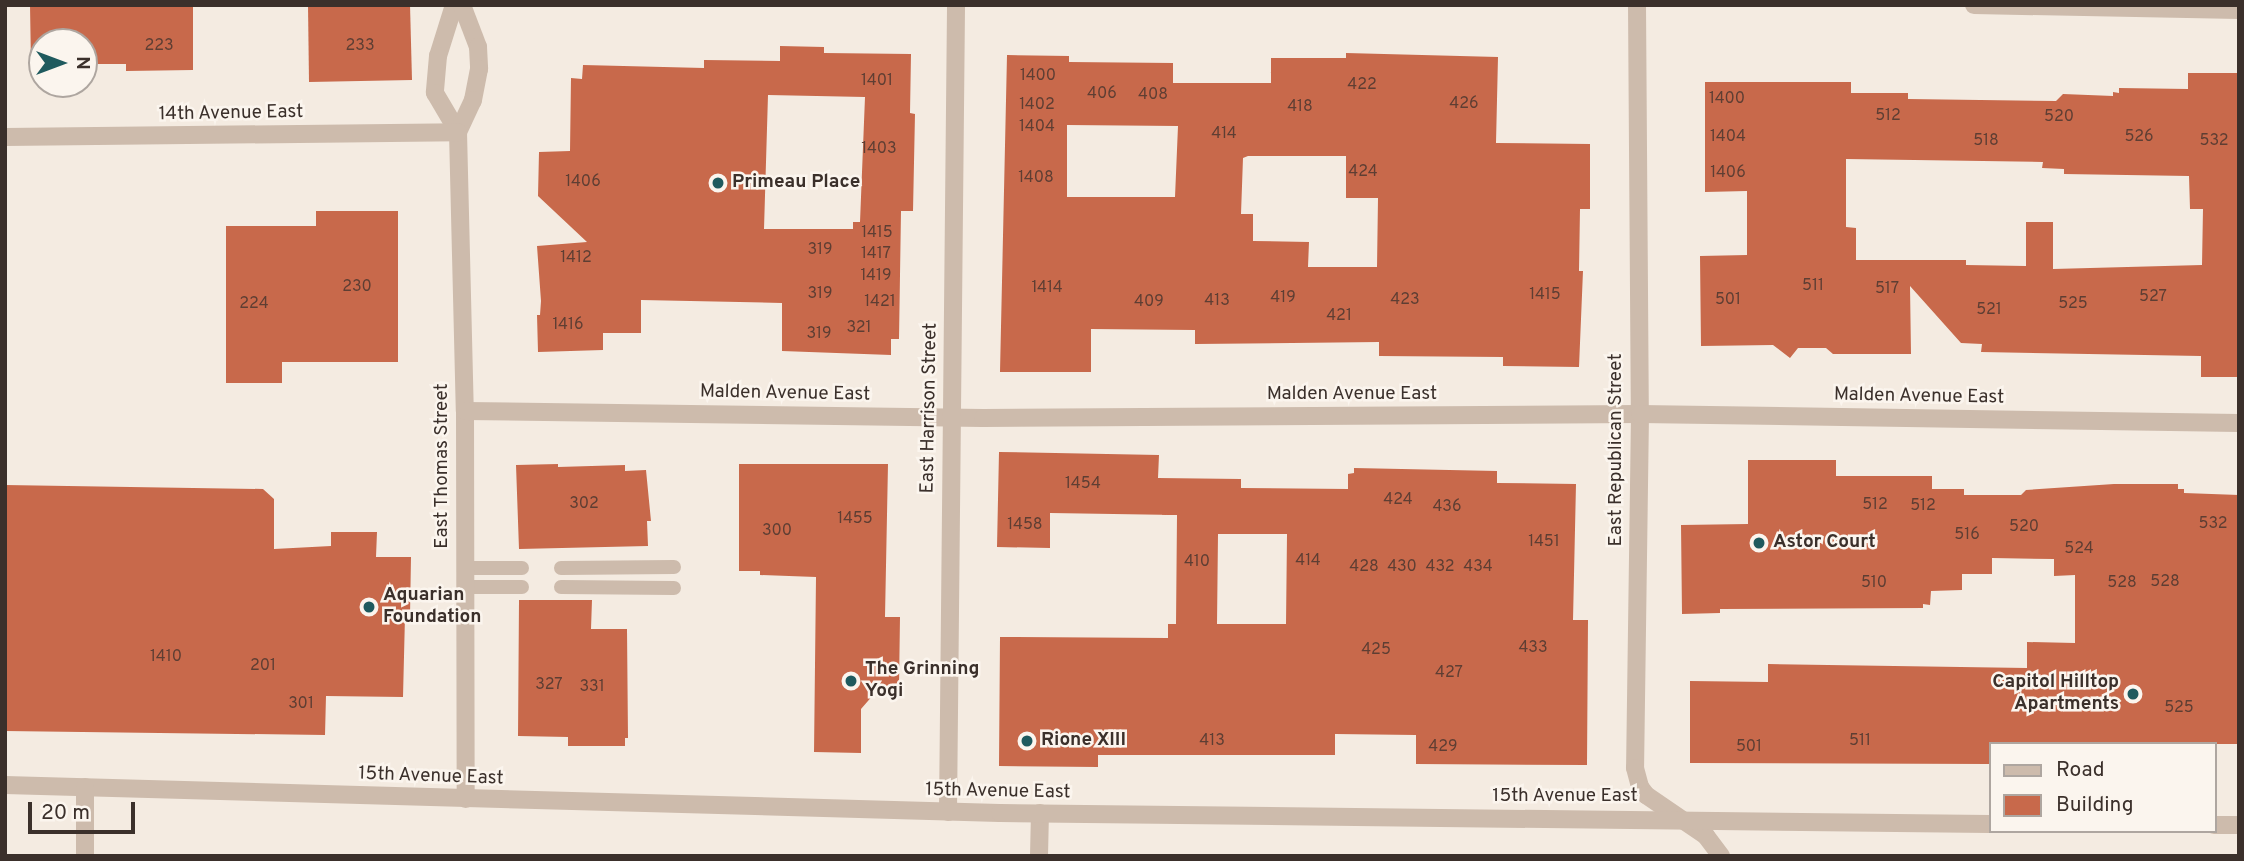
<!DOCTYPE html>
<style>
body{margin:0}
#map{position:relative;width:2244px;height:861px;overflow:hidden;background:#f4ebe1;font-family:Overpass,sans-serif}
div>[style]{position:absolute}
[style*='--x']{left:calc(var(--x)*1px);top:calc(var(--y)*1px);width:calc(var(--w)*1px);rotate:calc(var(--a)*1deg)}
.building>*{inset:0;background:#c8694b}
.service>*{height:14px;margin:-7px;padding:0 7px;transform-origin:7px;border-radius:7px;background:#cdbbac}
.minor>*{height:18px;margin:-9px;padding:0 9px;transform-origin:9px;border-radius:9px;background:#cdbbac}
.tertiary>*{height:18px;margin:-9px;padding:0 9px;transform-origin:9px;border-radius:9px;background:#cdbbac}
.dots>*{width:19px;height:19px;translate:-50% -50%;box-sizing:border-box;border:4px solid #fbf5ee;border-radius:50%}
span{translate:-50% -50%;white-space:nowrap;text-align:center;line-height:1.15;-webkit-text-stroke:5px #fbf5ee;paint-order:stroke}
.number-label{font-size:16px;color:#5e3e33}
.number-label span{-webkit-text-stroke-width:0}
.street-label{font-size:19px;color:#3b302b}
.poi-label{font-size:19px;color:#3b302b;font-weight:700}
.left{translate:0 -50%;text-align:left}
.right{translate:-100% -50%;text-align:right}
.frame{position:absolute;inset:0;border:7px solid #3b302b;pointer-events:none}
.legend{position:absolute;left:1989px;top:742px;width:228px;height:91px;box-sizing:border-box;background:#fbf5ee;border:2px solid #aea6a0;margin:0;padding:9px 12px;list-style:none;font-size:21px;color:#3b302b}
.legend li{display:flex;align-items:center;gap:14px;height:35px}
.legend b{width:35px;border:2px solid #aea6a0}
.north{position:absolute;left:28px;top:28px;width:70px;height:70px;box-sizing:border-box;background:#fbf5ee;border:2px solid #aea6a0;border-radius:50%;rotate:90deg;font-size:19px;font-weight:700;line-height:28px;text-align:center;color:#3b302b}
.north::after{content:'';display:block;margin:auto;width:24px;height:32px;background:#1f5a5e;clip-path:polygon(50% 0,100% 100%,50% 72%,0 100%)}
.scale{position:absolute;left:28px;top:802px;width:107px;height:32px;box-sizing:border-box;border:4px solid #3b302b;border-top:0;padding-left:9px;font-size:21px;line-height:24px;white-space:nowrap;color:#3b302b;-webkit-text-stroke:5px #fbf5ee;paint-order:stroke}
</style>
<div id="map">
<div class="building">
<div style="clip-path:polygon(30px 5px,193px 5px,193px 70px,126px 71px,126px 64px,84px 64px,84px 42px,42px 42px,42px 65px,31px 65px)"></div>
<div style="clip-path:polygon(308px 5px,410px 5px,412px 80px,309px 82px)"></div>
<div style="clip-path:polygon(evenodd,780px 46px,824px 47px,824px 53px,911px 54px,910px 113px,915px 114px,913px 211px,901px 211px,899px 339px,891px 339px,891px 355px,782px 351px,782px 303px,641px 300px,641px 333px,603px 333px,603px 350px,538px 352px,537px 315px,540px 315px,541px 301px,537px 246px,587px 242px,538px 196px,539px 152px,570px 151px,571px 78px,582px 79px,583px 65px,704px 68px,704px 60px,780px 61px,780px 46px,768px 95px,865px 97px,860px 222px,853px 222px,853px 229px,764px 229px,768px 95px)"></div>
<div style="clip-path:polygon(evenodd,1346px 53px,1498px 57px,1496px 143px,1590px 144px,1590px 209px,1580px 209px,1579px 271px,1583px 271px,1579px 367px,1503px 366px,1503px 357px,1379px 356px,1379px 342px,1195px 344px,1195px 330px,1091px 329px,1091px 372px,1000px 372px,1007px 55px,1069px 56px,1069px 62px,1173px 63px,1173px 83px,1271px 83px,1271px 58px,1346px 58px,1346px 53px,1067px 125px,1178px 126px,1175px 197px,1067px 197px,1067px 125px,1346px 53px,1248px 156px,1346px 156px,1346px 198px,1378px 198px,1377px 267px,1308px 267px,1309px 242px,1253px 241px,1253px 214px,1241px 214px,1243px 158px,1248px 156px)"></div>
<div style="clip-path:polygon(evenodd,2188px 73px,2239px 73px,2239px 377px,2201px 377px,2201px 356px,1981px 352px,1982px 344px,1961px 343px,1910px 286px,1911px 354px,1833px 354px,1826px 348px,1798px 348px,1790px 358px,1773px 345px,1701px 346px,1700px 256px,1747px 255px,1747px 191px,1705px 192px,1705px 82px,1851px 82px,1851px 93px,1908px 93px,1908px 99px,2056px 101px,2063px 94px,2113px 96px,2113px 92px,2119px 93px,2119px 88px,2188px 89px,2188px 73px,1846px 159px,2043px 162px,2042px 168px,2064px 169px,2064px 174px,2189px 176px,2190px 209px,2203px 209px,2202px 265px,2053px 269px,2053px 222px,2026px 222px,2026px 266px,1966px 265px,1966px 260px,1856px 260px,1856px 228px,1846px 227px,1846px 159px)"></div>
<div style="clip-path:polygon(316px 211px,398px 211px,398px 362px,282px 362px,282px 383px,226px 383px,226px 226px,316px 226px)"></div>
<div style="clip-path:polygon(evenodd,999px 452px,1159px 455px,1158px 478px,1241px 479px,1241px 488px,1348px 489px,1348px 474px,1354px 473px,1354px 468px,1497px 471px,1497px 483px,1576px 484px,1573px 620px,1588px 620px,1587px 765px,1416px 764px,1416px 735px,1335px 734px,1335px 755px,1098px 755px,1098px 767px,999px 766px,1000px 637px,1168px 638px,1168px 624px,1176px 624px,1177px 515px,1050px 513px,1050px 548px,997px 547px,999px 452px,1218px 534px,1287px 534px,1286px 624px,1217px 624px,1218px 534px)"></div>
<div style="clip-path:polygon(1748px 460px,1836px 460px,1836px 476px,1932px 476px,1932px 489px,1964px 489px,1964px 495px,2021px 495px,2026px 490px,2114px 484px,2178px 484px,2178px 489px,2184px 489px,2184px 493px,2239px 495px,2239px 744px,1990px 744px,1990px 764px,1690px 763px,1690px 681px,1768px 682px,1768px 664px,2027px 668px,2027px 642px,2075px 643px,2075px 575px,2054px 576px,2054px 559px,1992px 558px,1992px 574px,1962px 574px,1962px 590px,1931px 591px,1930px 605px,1923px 604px,1923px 608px,1720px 609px,1720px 613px,1682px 614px,1681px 525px,1748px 524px)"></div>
<div style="clip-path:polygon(558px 464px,558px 467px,625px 465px,625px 471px,646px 470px,651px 521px,647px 521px,648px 546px,519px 549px,516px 465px)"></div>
<div style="clip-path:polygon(739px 464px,888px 464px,885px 617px,900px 617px,899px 686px,881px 686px,861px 709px,861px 753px,814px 752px,816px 577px,760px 575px,760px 571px,739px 571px)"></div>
<div style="clip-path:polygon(5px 485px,263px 489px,274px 499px,274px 549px,331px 546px,331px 532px,377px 532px,376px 557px,411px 557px,410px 616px,405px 616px,403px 697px,326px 696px,325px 735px,5px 731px)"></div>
<div style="clip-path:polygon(519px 600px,592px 600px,591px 629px,627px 629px,628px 738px,625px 738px,625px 746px,568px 746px,568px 737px,518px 736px)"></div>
</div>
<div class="service">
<div style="--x:464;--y:568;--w:58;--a:0"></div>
<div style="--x:561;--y:568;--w:113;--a:-0.5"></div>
<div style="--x:465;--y:587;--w:57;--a:0"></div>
<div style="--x:561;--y:587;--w:113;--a:0.5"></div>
</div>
<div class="minor">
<div style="--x:454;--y:5;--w:53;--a:107.4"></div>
<div style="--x:438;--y:56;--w:37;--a:95"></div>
<div style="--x:435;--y:93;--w:45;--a:59.5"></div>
<div style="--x:462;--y:5;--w:45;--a:69.1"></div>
<div style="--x:478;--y:47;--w:22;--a:87"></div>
<div style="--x:479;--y:69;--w:32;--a:101"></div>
<div style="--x:473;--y:100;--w:35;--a:115"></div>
<div style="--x:458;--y:132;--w:279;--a:88.6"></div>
<div style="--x:465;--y:411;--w:388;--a:89.9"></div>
<div style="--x:1637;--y:5;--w:409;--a:89.6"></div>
<div style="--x:1640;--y:414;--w:354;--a:90.8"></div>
<div style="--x:1635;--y:768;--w:20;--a:75"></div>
<div style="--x:1640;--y:787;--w:10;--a:53"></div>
<div style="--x:1646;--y:795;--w:73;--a:34.3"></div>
<div style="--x:1706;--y:836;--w:25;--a:53"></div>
<div style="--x:1974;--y:5;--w:265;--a:1.1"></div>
<div style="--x:5;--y:137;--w:453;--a:-0.6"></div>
<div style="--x:465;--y:411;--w:518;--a:0.77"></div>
<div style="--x:983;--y:418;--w:657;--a:-0.35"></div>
<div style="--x:1640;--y:414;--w:599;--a:0.86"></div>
<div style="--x:948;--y:812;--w:807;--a:-89.43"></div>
<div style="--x:1039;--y:856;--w:43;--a:-88.7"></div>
</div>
<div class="tertiary">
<div style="--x:5;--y:785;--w:995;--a:1.61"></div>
<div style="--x:1000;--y:813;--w:990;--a:0.64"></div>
<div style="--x:85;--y:787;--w:69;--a:90"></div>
<div style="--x:2214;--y:825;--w:25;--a:0"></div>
</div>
<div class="dots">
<div style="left:718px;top:183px;background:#1f5a5e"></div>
<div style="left:1759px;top:543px;background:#1f5a5e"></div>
<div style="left:369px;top:607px;background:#1f5a5e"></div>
<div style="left:851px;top:681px;background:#1f5a5e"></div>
<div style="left:2133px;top:694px;background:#1f5a5e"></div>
<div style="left:1027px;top:741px;background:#1f5a5e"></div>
</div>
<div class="number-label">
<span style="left:159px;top:46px">223</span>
<span style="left:360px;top:46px">233</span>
<span style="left:1038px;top:76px">1400</span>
<span style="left:877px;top:81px">1401</span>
<span style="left:1362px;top:85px">422</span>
<span style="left:1102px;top:94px">406</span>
<span style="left:1153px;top:95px">408</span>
<span style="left:1727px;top:99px">1400</span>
<span style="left:1464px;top:104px">426</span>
<span style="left:1037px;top:105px">1402</span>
<span style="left:1300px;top:107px">418</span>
<span style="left:1888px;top:116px">512</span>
<span style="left:2059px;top:117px">520</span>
<span style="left:1037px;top:127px">1404</span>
<span style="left:1224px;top:134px">414</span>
<span style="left:1728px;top:137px">1404</span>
<span style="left:2139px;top:137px">526</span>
<span style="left:1986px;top:141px">518</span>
<span style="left:2214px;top:141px">532</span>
<span style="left:879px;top:149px">1403</span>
<span style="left:1363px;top:172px">424</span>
<span style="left:1728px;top:173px">1406</span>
<span style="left:1036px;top:178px">1408</span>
<span style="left:583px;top:182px">1406</span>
<span style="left:877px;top:233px">1415</span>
<span style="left:820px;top:250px">319</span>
<span style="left:876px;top:254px">1417</span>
<span style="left:576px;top:258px">1412</span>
<span style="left:876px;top:276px">1419</span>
<span style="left:1813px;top:286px">511</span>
<span style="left:357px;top:287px">230</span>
<span style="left:1047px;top:288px">1414</span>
<span style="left:1887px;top:289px">517</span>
<span style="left:820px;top:294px">319</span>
<span style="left:1545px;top:295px">1415</span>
<span style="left:2153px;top:297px">527</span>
<span style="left:1283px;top:298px">419</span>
<span style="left:1405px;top:300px">423</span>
<span style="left:1728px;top:300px">501</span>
<span style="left:1217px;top:301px">413</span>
<span style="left:880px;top:302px">1421</span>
<span style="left:1149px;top:302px">409</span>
<span style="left:254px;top:304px">224</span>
<span style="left:2073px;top:304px">525</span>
<span style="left:1989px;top:310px">521</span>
<span style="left:1339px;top:316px">421</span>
<span style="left:568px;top:325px">1416</span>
<span style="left:859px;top:328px">321</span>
<span style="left:819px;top:334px">319</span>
<span style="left:1083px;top:484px">1454</span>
<span style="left:1398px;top:500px">424</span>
<span style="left:584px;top:504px">302</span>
<span style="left:1875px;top:505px">512</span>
<span style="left:1923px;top:506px">512</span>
<span style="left:1447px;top:507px">436</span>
<span style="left:855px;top:519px">1455</span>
<span style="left:2213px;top:524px">532</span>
<span style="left:1025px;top:525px">1458</span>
<span style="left:2024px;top:527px">520</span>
<span style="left:777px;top:531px">300</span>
<span style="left:1967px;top:535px">516</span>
<span style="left:1544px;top:542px">1451</span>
<span style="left:2079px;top:549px">524</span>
<span style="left:1308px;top:561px">414</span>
<span style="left:1197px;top:562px">410</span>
<span style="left:1364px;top:567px">428</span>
<span style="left:1402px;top:567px">430</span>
<span style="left:1440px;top:567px">432</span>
<span style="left:1478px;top:567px">434</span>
<span style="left:2165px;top:582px">528</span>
<span style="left:1874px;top:583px">510</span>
<span style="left:2122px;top:583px">528</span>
<span style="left:1533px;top:648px">433</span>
<span style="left:1376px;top:650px">425</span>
<span style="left:166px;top:657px">1410</span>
<span style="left:263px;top:666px">201</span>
<span style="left:1449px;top:673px">427</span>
<span style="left:549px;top:685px">327</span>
<span style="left:592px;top:687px">331</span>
<span style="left:301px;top:704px">301</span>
<span style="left:2179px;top:708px">525</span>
<span style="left:1212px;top:741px">413</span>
<span style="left:1860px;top:741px">511</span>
<span style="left:1443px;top:747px">429</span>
<span style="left:1749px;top:747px">501</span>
</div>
<div class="street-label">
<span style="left:231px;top:114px;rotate:-1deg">14th Avenue East</span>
<span style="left:785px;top:394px;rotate:1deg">Malden Avenue East</span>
<span style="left:1352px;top:395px">Malden Avenue East</span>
<span style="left:1919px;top:397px;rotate:1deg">Malden Avenue East</span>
<span style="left:930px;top:408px;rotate:-89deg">East Harrison Street</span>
<span style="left:1617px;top:450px;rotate:-90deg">East Republican Street</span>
<span style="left:443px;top:466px;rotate:-90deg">East Thomas Street</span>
<span style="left:431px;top:777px;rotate:2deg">15th Avenue East</span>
<span style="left:998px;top:792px;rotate:1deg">15th Avenue East</span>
<span style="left:1565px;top:797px">15th Avenue East</span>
</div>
<div class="poi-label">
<span class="left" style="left:732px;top:183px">Primeau Place</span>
<span class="left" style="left:1773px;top:543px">Astor Court</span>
<span class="left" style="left:383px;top:607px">Aquarian<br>Foundation</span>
<span class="left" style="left:865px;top:681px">The Grinning<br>Yogi</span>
<span class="right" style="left:2119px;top:694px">Capitol Hilltop<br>Apartments</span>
<span class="left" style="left:1041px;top:741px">Rione XIII</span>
</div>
<div class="frame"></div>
<ul class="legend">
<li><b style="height:9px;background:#cdbbac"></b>Road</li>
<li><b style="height:19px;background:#c8694b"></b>Building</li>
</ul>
<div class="north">N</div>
<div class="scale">20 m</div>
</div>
